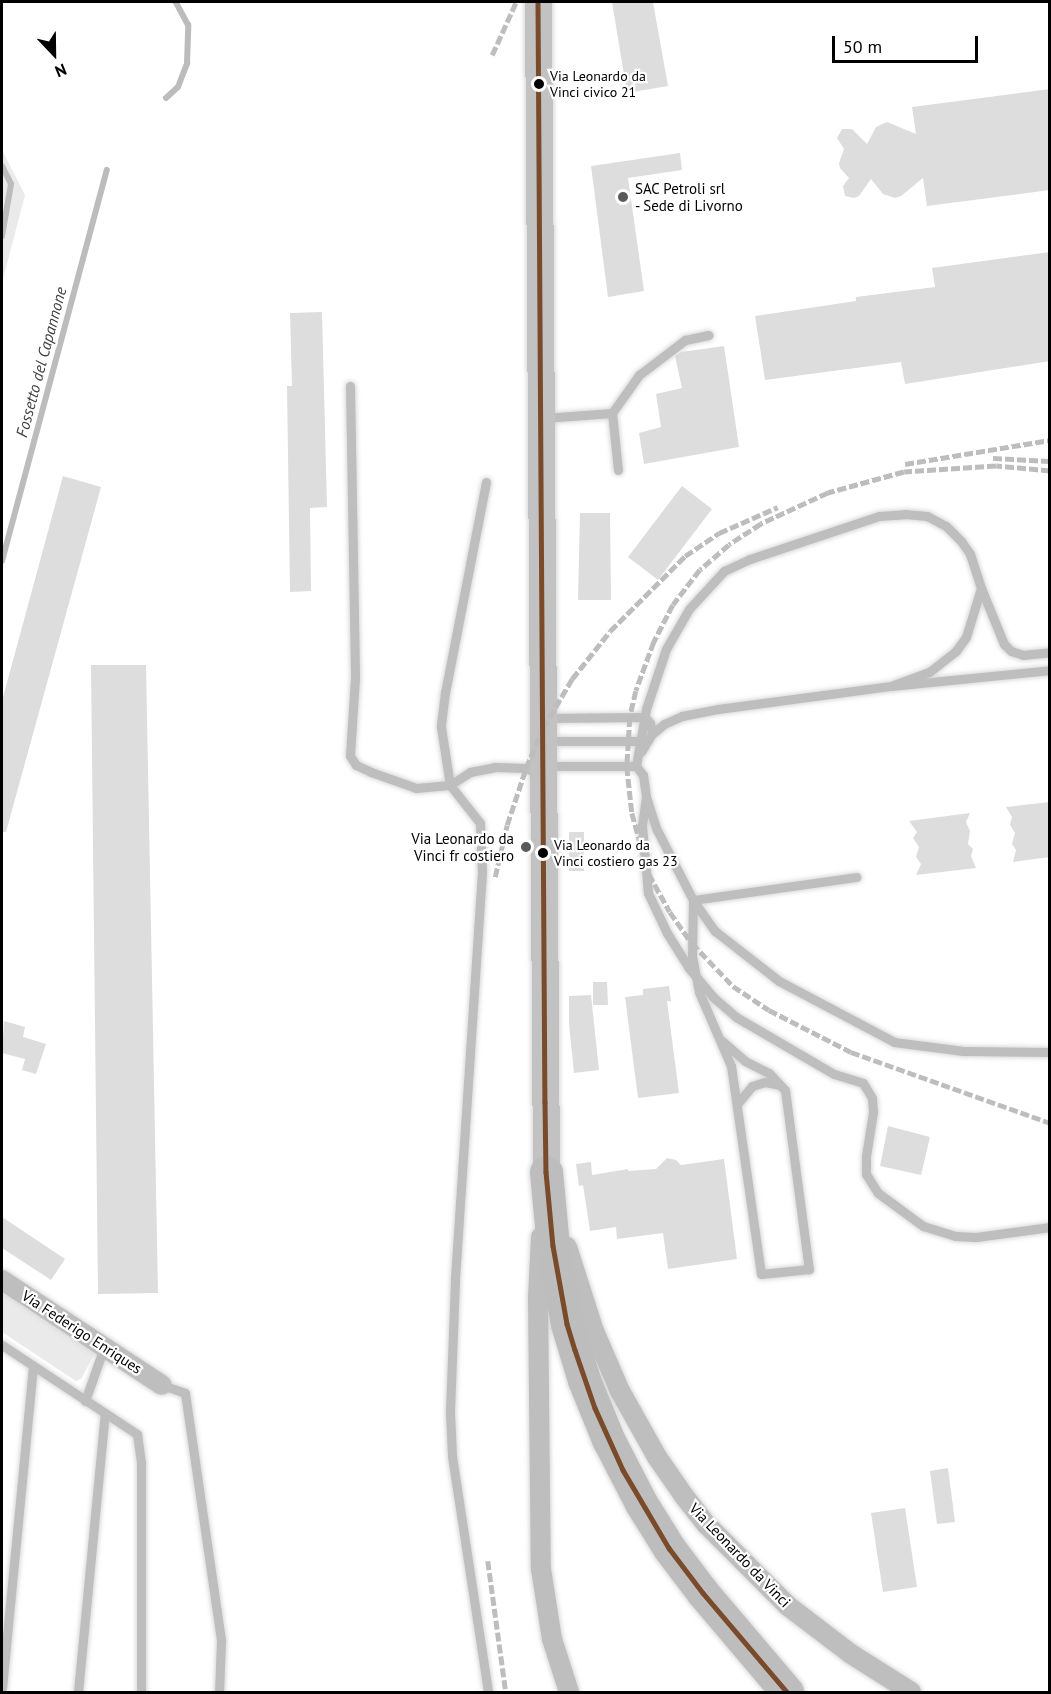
<!DOCTYPE html>
<style>
body{margin:0}
#map{position:relative;width:1051px;height:1694px;overflow:hidden;background:#fff;font-family:"PT Sans",sans-serif}
div>[style]{position:absolute}
[style*='--x']{left:calc(var(--x)*1px);top:calc(var(--y)*1px);width:calc(var(--w)*1px);rotate:calc(var(--a)*1deg)}
.green>*{inset:0;background:#eaeaea}
.stream>*{height:6px;margin:-3px;padding:0 3px;transform-origin:3px;border-radius:3px;background:#bcbcbc}
.building>*{inset:0;background:#ddd}
.roads{filter:drop-shadow(0 0 2px #dbdbdb) drop-shadow(0 0 2px #dbdbdb)}
.lane>*{height:9px;margin:-4.5px;padding:0 4.5px;transform-origin:4.5px;border-radius:4.5px;background:#bebebe}
.street>*{height:20px;margin:-10px;padding:0 10px;transform-origin:10px;border-radius:10px;background:#bebebe}
.secondary>*{height:27px;margin:-13.5px;padding:0 13.5px;transform-origin:13.5px;border-radius:13.5px;background:#c2c2c2}
.highway>*{height:33px;margin:-16.5px;padding:0 16.5px;transform-origin:16.5px;border-radius:16.5px;background:#bdbdbd}
.rail>*{height:4.5px;margin-top:-2.25px;transform-origin:0;background:repeating-linear-gradient(90deg,#bdbdbd 0 9px,transparent 0 12px)}
.bus-1>*{height:4.5px;margin:-2.25px;padding:0 2.25px;transform-origin:2.25px;border-radius:2.25px;background:#7a4b2a}
.dots>*{width:16px;height:16px;translate:-50% -50%;box-sizing:border-box;border:3px solid #fff;border-radius:50%}
span{translate:-50% -50%;white-space:nowrap;text-align:center;line-height:1.15;-webkit-text-stroke:4.5px #fff;paint-order:stroke}
.bus-label{font-size:14px;color:#000}
.left{translate:0 -50%;text-align:left}
.poi-label{font-size:15px;color:#000}
.right{translate:-100% -50%;text-align:right}
.street-label{font-size:15px;color:#000}
.water-label{font-size:16px;color:#414141;font-style:italic}
.frame{position:absolute;inset:0;border:3px solid #000;pointer-events:none}
.north{position:absolute;left:24px;top:24px;width:60px;height:60px;-webkit-text-stroke:4px #fff;paint-order:stroke;rotate:158deg;font-size:16px;font-weight:700;line-height:24px;text-align:center;color:#000}
.north::after{content:'';display:block;margin:auto;width:21px;height:27px;background:#000;clip-path:polygon(50% 0,100% 100%,50% 72%,0 100%)}
.scale{position:absolute;left:832px;top:36px;width:146px;height:27px;box-sizing:border-box;border:3px solid #000;border-top:0;padding-left:8px;font-size:18px;line-height:21px;white-space:nowrap;color:#000;-webkit-text-stroke:4px #fff;paint-order:stroke}
</style>
<div id="map">
<div class="green">
<div style="clip-path:polygon(2px 150px,25px 195px,2px 283px)"></div>
<div style="clip-path:polygon(2px 1292px,95px 1353px,81px 1379px,76px 1381px,2px 1332px)"></div>
</div>
<div class="stream">
<div style="--x:166;--y:98;--w:16;--a:-43"></div>
<div style="--x:178;--y:87;--w:26;--a:-69"></div>
<div style="--x:187;--y:63;--w:38;--a:-88"></div>
<div style="--x:188;--y:25;--w:26;--a:-118"></div>
<div style="--x:2;--y:166;--w:20;--a:63"></div>
<div style="--x:11;--y:184;--w:53;--a:99.8"></div>
<div style="--x:2;--y:561;--w:405;--a:-75"></div>
</div>
<div class="building">
<div style="clip-path:polygon(612px 2px,653px 2px,668px 86px,627px 93px)"></div>
<div style="clip-path:polygon(1050px 89px,1050px 190px,927px 206px,923px 178px,901px 196px,895px 198px,883px 194px,871px 179px,859px 196px,854px 198px,845px 196px,843px 186px,849px 178px,840px 168px,839px 163px,844px 149px,837px 138px,842px 129px,852px 129px,867px 144px,876px 127px,887px 122px,916px 134px,912px 107px)"></div>
<div style="clip-path:polygon(680px 153px,682px 170px,628px 178px,644px 291px,608px 297px,591px 166px)"></div>
<div style="clip-path:polygon(1050px 252px,1050px 361px,905px 384px,901px 362px,765px 380px,755px 316px,856px 301px,856px 297px,935px 287px,932px 268px)"></div>
<div style="clip-path:polygon(322px 312px,327px 507px,310px 508px,311px 591px,290px 592px,287px 386px,292px 386px,290px 313px)"></div>
<div style="clip-path:polygon(724px 346px,739px 447px,644px 464px,639px 433px,661px 427px,656px 394px,682px 388px,675px 356px,681px 352px)"></div>
<div style="clip-path:polygon(63px 476px,101px 487px,6px 832px,2px 832px,2px 701px)"></div>
<div style="clip-path:polygon(682px 486px,712px 509px,658px 580px,628px 557px)"></div>
<div style="clip-path:polygon(580px 513px,610px 513px,611px 600px,578px 600px)"></div>
<div style="clip-path:polygon(91px 665px,146px 665px,158px 1293px,98px 1294px)"></div>
<div style="clip-path:polygon(1050px 802px,1050px 857px,1013px 862px,1016px 850px,1012px 844px,1015px 833px,1010px 825px,1012px 817px,1006px 807px)"></div>
<div style="clip-path:polygon(970px 813px,966px 822px,970px 831px,968px 844px,973px 849px,971px 856px,976px 868px,916px 875px,921px 864px,916px 857px,919px 847px,913px 838px,917px 832px,909px 821px)"></div>
<div style="clip-path:polygon(569px 832px,584px 832px,584px 871px,569px 871px)"></div>
<div style="clip-path:polygon(593px 982px,607px 982px,608px 1005px,593px 1005px)"></div>
<div style="clip-path:polygon(669px 986px,671px 1001px,667px 1001px,679px 1093px,638px 1098px,625px 997px,643px 995px,643px 989px)"></div>
<div style="clip-path:polygon(591px 995px,599px 1070px,574px 1073px,569px 1024px,569px 996px)"></div>
<div style="clip-path:polygon(4px 1021px,25px 1027px,23px 1037px,46px 1044px,36px 1074px,22px 1070px,25px 1059px,2px 1053px)"></div>
<div style="clip-path:polygon(888px 1126px,930px 1137px,921px 1175px,880px 1166px)"></div>
<div style="clip-path:polygon(667px 1158px,676px 1160px,681px 1165px,724px 1159px,737px 1259px,668px 1269px,663px 1233px,617px 1239px,616px 1227px,590px 1231px,583px 1185px,579px 1186px,576px 1164px,591px 1162px,592px 1175px,628px 1169px,628px 1171px,656px 1169px)"></div>
<div style="clip-path:polygon(2px 1217px,65px 1259px,51px 1280px,2px 1248px)"></div>
<div style="clip-path:polygon(948px 1468px,955px 1522px,937px 1524px,930px 1471px)"></div>
<div style="clip-path:polygon(905px 1508px,917px 1587px,883px 1592px,871px 1513px)"></div>
</div>
<div class="roads">
<div class="lane">
<div style="--x:350;--y:386;--w:292;--a:89"></div>
<div style="--x:355;--y:678;--w:78;--a:93.7"></div>
<div style="--x:350;--y:756;--w:11;--a:56"></div>
<div style="--x:356;--y:765;--w:17;--a:25"></div>
<div style="--x:371;--y:772;--w:48;--a:19.6"></div>
<div style="--x:416;--y:788;--w:34;--a:-5"></div>
<div style="--x:450;--y:785;--w:24;--a:-33"></div>
<div style="--x:470;--y:772;--w:25;--a:-11"></div>
<div style="--x:495;--y:767;--w:31;--a:2"></div>
<div style="--x:526;--y:768;--w:17;--a:25"></div>
<div style="--x:544;--y:418;--w:68;--a:-4.2"></div>
<div style="--x:618;--y:470;--w:57;--a:-96"></div>
<div style="--x:612;--y:413;--w:47;--a:-54.6"></div>
<div style="--x:639;--y:375;--w:58;--a:-37.3"></div>
<div style="--x:685;--y:340;--w:24;--a:-12"></div>
<div style="--x:486;--y:482;--w:214;--a:101"></div>
<div style="--x:445;--y:692;--w:35;--a:97"></div>
<div style="--x:441;--y:727;--w:59;--a:81.2"></div>
<div style="--x:450;--y:785;--w:48;--a:51.7"></div>
<div style="--x:480;--y:823;--w:49;--a:87.7"></div>
<div style="--x:482;--y:872;--w:410;--a:93.8"></div>
<div style="--x:455;--y:1281;--w:132;--a:92.2"></div>
<div style="--x:450;--y:1413;--w:43;--a:87.3"></div>
<div style="--x:452;--y:1456;--w:239;--a:81.3"></div>
<div style="--x:981;--y:588;--w:61;--a:67.7"></div>
<div style="--x:1004;--y:644;--w:10;--a:45"></div>
<div style="--x:1011;--y:651;--w:13;--a:18"></div>
<div style="--x:1023;--y:655;--w:27;--a:-6"></div>
<div style="--x:546;--y:718;--w:99;--a:-0.6"></div>
<div style="--x:645;--y:717;--w:8;--a:50"></div>
<div style="--x:650;--y:723;--w:11;--a:80"></div>
<div style="--x:545;--y:741;--w:95;--a:0"></div>
<div style="--x:640;--y:741;--w:6;--a:45"></div>
<div style="--x:641;--y:752;--w:21;--a:-59"></div>
<div style="--x:652;--y:734;--w:16;--a:-40"></div>
<div style="--x:664;--y:724;--w:20;--a:-24"></div>
<div style="--x:682;--y:716;--w:37;--a:-11"></div>
<div style="--x:718;--y:709;--w:175;--a:-7.6"></div>
<div style="--x:891;--y:686;--w:160;--a:-5.7"></div>
<div style="--x:546;--y:766;--w:90;--a:0"></div>
<div style="--x:636;--y:766;--w:11;--a:52"></div>
<div style="--x:643;--y:775;--w:22;--a:82"></div>
<div style="--x:646;--y:797;--w:35;--a:72"></div>
<div style="--x:657;--y:830;--w:79;--a:62.8"></div>
<div style="--x:693;--y:900;--w:38;--a:55"></div>
<div style="--x:715;--y:931;--w:81;--a:38"></div>
<div style="--x:779;--y:981;--w:130;--a:27.9"></div>
<div style="--x:894;--y:1042;--w:70;--a:7.4"></div>
<div style="--x:963;--y:1051;--w:87;--a:0.7"></div>
<div style="--x:636;--y:766;--w:58;--a:-80"></div>
<div style="--x:646;--y:709;--w:63;--a:-71.6"></div>
<div style="--x:666;--y:649;--w:46;--a:-60.1"></div>
<div style="--x:689;--y:609;--w:52;--a:-47.4"></div>
<div style="--x:724;--y:571;--w:29;--a:-25"></div>
<div style="--x:750;--y:559;--w:136;--a:-18.4"></div>
<div style="--x:879;--y:516;--w:26;--a:-4"></div>
<div style="--x:905;--y:514;--w:22;--a:5"></div>
<div style="--x:927;--y:516;--w:21;--a:28"></div>
<div style="--x:946;--y:526;--w:21;--a:45"></div>
<div style="--x:961;--y:541;--w:16;--a:55"></div>
<div style="--x:970;--y:554;--w:36;--a:72"></div>
<div style="--x:981;--y:588;--w:51;--a:107"></div>
<div style="--x:966;--y:637;--w:17;--a:126"></div>
<div style="--x:956;--y:651;--w:34;--a:142"></div>
<div style="--x:929;--y:672;--w:40;--a:159.8"></div>
<div style="--x:646;--y:797;--w:29;--a:98"></div>
<div style="--x:642;--y:826;--w:67;--a:84.9"></div>
<div style="--x:648;--y:893;--w:44;--a:64.6"></div>
<div style="--x:667;--y:933;--w:40;--a:58"></div>
<div style="--x:688;--y:967;--w:39;--a:50"></div>
<div style="--x:713;--y:997;--w:30;--a:41"></div>
<div style="--x:736;--y:1017;--w:113;--a:30.2"></div>
<div style="--x:834;--y:1074;--w:30;--a:17"></div>
<div style="--x:863;--y:1083;--w:17;--a:59"></div>
<div style="--x:872;--y:1098;--w:14;--a:86"></div>
<div style="--x:873;--y:1112;--w:45;--a:99"></div>
<div style="--x:866;--y:1156;--w:18;--a:90"></div>
<div style="--x:866;--y:1174;--w:22;--a:58"></div>
<div style="--x:878;--y:1193;--w:56;--a:36.3"></div>
<div style="--x:923;--y:1226;--w:34;--a:17"></div>
<div style="--x:955;--y:1236;--w:21;--a:3"></div>
<div style="--x:976;--y:1237;--w:75;--a:-7.7"></div>
<div style="--x:722;--y:1041;--w:30;--a:41"></div>
<div style="--x:745;--y:1061;--w:27;--a:27"></div>
<div style="--x:769;--y:1073;--w:23;--a:47"></div>
<div style="--x:785;--y:1090;--w:181;--a:82.4"></div>
<div style="--x:809;--y:1269;--w:48;--a:174.1"></div>
<div style="--x:761;--y:1274;--w:210;--a:-98.2"></div>
<div style="--x:731;--y:1066;--w:81;--a:-113.4"></div>
<div style="--x:699;--y:992;--w:36;--a:-101"></div>
<div style="--x:692;--y:957;--w:57;--a:-89"></div>
<div style="--x:693;--y:900;--w:165;--a:-8"></div>
<div style="--x:737;--y:1104;--w:23;--a:-50"></div>
<div style="--x:752;--y:1086;--w:14;--a:-17"></div>
<div style="--x:765;--y:1082;--w:15;--a:11"></div>
<div style="--x:2;--y:1345;--w:162;--a:33.4"></div>
<div style="--x:137;--y:1434;--w:30;--a:82"></div>
<div style="--x:141;--y:1464;--w:228;--a:90"></div>
<div style="--x:162;--y:1385;--w:24;--a:19"></div>
<div style="--x:185;--y:1393;--w:251;--a:81.7"></div>
<div style="--x:221;--y:1641;--w:51;--a:92.2"></div>
<div style="--x:85;--y:1401;--w:57;--a:-70.6"></div>
<div style="--x:2;--y:1688;--w:322;--a:-84.5"></div>
<div style="--x:78;--y:1692;--w:280;--a:-84.5"></div>
</div>
<div class="street">
<div style="--x:541;--y:1237;--w:61;--a:92.8"></div>
<div style="--x:538;--y:1298;--w:271;--a:89.4"></div>
<div style="--x:541;--y:1569;--w:71;--a:81.1"></div>
<div style="--x:552;--y:1639;--w:56;--a:72.2"></div>
<div style="--x:567;--y:1247;--w:88;--a:72.2"></div>
<div style="--x:594;--y:1331;--w:65;--a:66.6"></div>
<div style="--x:620;--y:1391;--w:76;--a:60.7"></div>
<div style="--x:657;--y:1457;--w:47;--a:55.3"></div>
<div style="--x:684;--y:1496;--w:37;--a:52"></div>
<div style="--x:707;--y:1525;--w:115;--a:45"></div>
<div style="--x:788;--y:1606;--w:79;--a:37.3"></div>
<div style="--x:851;--y:1654;--w:71;--a:32.3"></div>
<div style="--x:2;--y:1280;--w:191;--a:33.3"></div>
</div>
<div class="secondary">
<div style="--x:538;--y:2;--w:1170;--a:89.61"></div>
</div>
<div class="highway">
<div style="--x:546;--y:1172;--w:74;--a:84.6"></div>
<div style="--x:553;--y:1246;--w:79;--a:79.8"></div>
<div style="--x:567;--y:1324;--w:59;--a:73.1"></div>
<div style="--x:584;--y:1380;--w:64;--a:67.9"></div>
<div style="--x:608;--y:1439;--w:72;--a:62.7"></div>
<div style="--x:641;--y:1503;--w:53;--a:58.1"></div>
<div style="--x:669;--y:1548;--w:56;--a:52.9"></div>
<div style="--x:703;--y:1593;--w:130;--a:49.7"></div>
</div>
</div>
<div class="rail">
<div style="--x:492;--y:55;--w:58;--a:-65.6"></div>
<div style="--x:993;--y:458;--w:57;--a:3"></div>
<div style="--x:905;--y:464;--w:147;--a:-9.4"></div>
<div style="--x:1050;--y:471;--w:54;--a:-174.7"></div>
<div style="--x:996;--y:466;--w:92;--a:176.3"></div>
<div style="--x:904;--y:472;--w:79;--a:164.6"></div>
<div style="--x:828;--y:493;--w:74;--a:155.2"></div>
<div style="--x:761;--y:524;--w:38;--a:147"></div>
<div style="--x:729;--y:545;--w:38;--a:139"></div>
<div style="--x:700;--y:570;--w:44;--a:127.6"></div>
<div style="--x:673;--y:605;--w:42;--a:117.2"></div>
<div style="--x:654;--y:642;--w:52;--a:110.2"></div>
<div style="--x:636;--y:691;--w:28;--a:103"></div>
<div style="--x:630;--y:718;--w:49;--a:93.5"></div>
<div style="--x:627;--y:767;--w:46;--a:83.8"></div>
<div style="--x:632;--y:813;--w:63;--a:74.4"></div>
<div style="--x:649;--y:874;--w:43;--a:61.1"></div>
<div style="--x:670;--y:912;--w:38;--a:55"></div>
<div style="--x:692;--y:943;--w:59;--a:46.4"></div>
<div style="--x:733;--y:986;--w:43;--a:33.7"></div>
<div style="--x:769;--y:1010;--w:92;--a:27.1"></div>
<div style="--x:851;--y:1052;--w:211;--a:19.6"></div>
<div style="--x:495;--y:877;--w:53;--a:-77"></div>
<div style="--x:507;--y:825;--w:60;--a:-71.6"></div>
<div style="--x:526;--y:768;--w:43;--a:-67"></div>
<div style="--x:543;--y:728;--w:57;--a:-59.4"></div>
<div style="--x:572;--y:679;--w:61;--a:-51.6"></div>
<div style="--x:610;--y:631;--w:106;--a:-45"></div>
<div style="--x:685;--y:556;--w:41;--a:-34.1"></div>
<div style="--x:719;--y:533;--w:64;--a:-23.8"></div>
<div style="--x:488;--y:1561;--w:132;--a:82.2"></div>
</div>
<div class="bus-1">
<div style="--x:538;--y:2;--w:1100;--a:89.64"></div>
<div style="--x:545;--y:1102;--w:70;--a:89.2"></div>
<div style="--x:546;--y:1172;--w:74;--a:84.6"></div>
<div style="--x:553;--y:1246;--w:79;--a:79.8"></div>
<div style="--x:567;--y:1324;--w:27;--a:73"></div>
<div style="--x:575;--y:1350;--w:61;--a:71"></div>
<div style="--x:595;--y:1408;--w:68;--a:65.7"></div>
<div style="--x:623;--y:1470;--w:91;--a:59.5"></div>
<div style="--x:669;--y:1548;--w:56;--a:52.9"></div>
<div style="--x:703;--y:1593;--w:130;--a:49.7"></div>
</div>
<div class="dots">
<div style="left:539px;top:84px;background:#000"></div>
<div style="left:623px;top:197px;background:#595959"></div>
<div style="left:526px;top:847px;background:#595959"></div>
<div style="left:543px;top:853px;background:#000"></div>
</div>
<div class="bus-label">
<span class="left" style="left:550px;top:84px">Via Leonardo da<br>Vinci civico 21</span>
<span class="left" style="left:554px;top:853px">Via Leonardo da<br>Vinci costiero gas 23</span>
</div>
<div class="poi-label">
<span class="left" style="left:635px;top:197px">SAC Petroli srl<br>- Sede di Livorno</span>
<span class="right" style="left:514px;top:847px">Via Leonardo da<br>Vinci fr costiero</span>
</div>
<div class="street-label">
<span style="left:82px;top:1332px;rotate:33deg">Via Federigo Enriques</span>
<span style="left:740px;top:1555px;rotate:46deg">Via Leonardo da Vinci</span>
</div>
<div class="water-label">
<span style="left:41px;top:362px;rotate:-75deg">Fossetto del Capannone</span>
</div>
<div class="frame"></div>
<div class="north">N</div>
<div class="scale">50 m</div>
</div>
